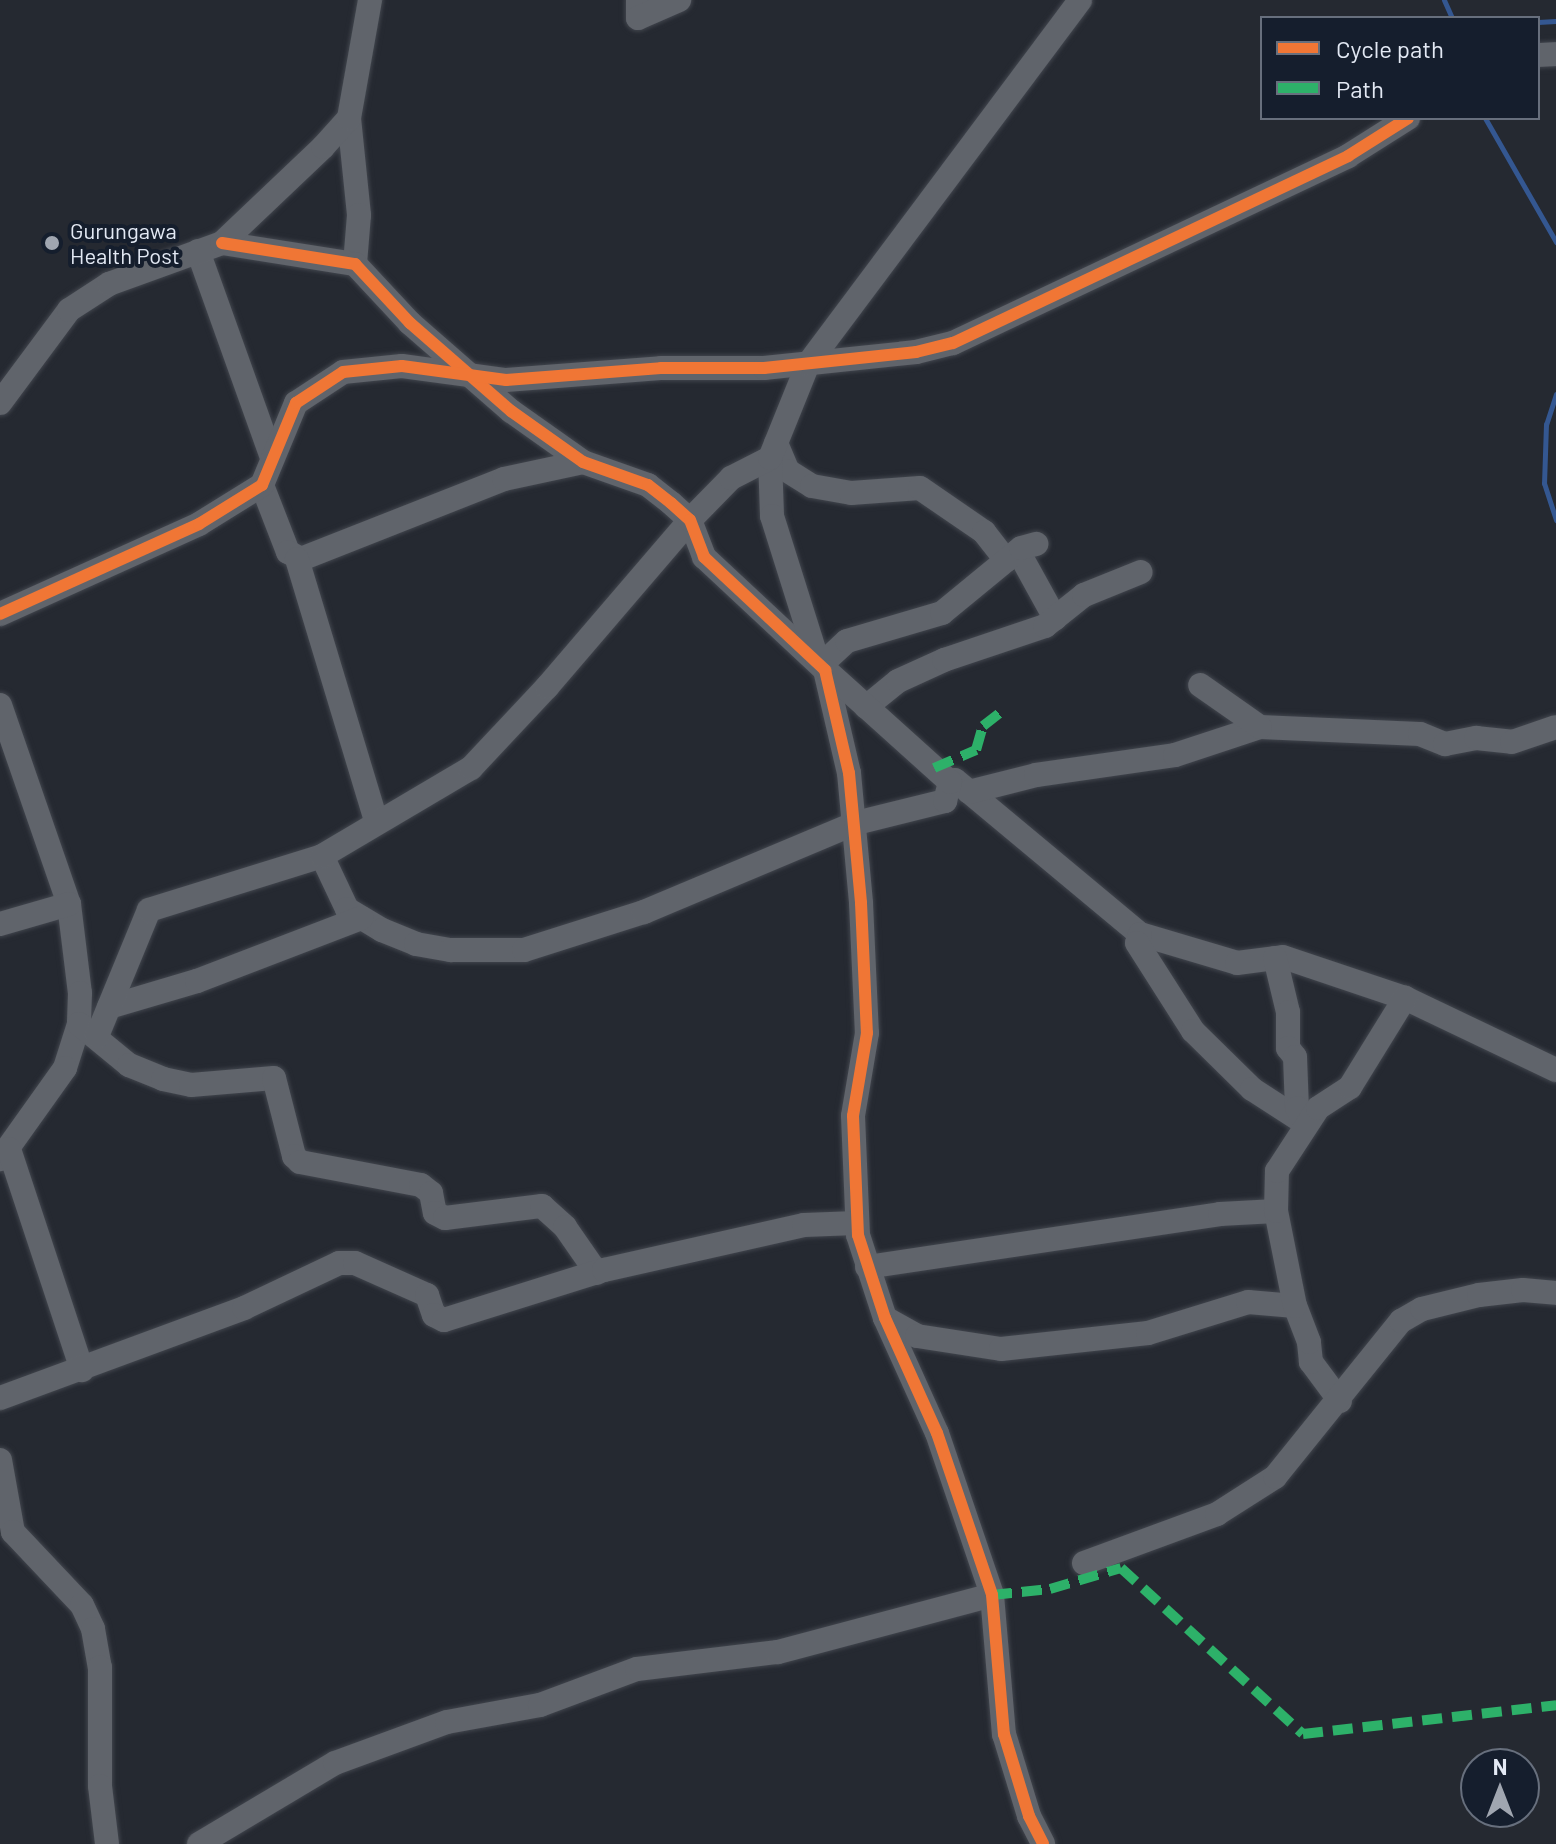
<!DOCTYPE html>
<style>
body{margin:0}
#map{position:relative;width:1556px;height:1844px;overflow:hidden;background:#252931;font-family:Barlow,sans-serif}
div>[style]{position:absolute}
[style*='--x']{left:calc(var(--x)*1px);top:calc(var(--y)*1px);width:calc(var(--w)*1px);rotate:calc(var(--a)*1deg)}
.stream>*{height:5px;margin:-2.5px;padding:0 2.5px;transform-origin:2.5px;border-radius:2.5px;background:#345791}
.roads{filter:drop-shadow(0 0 2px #41454d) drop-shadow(0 0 2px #41454d)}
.minor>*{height:24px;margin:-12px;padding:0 12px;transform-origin:12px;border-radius:12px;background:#60646b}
.quiet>*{height:10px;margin-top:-5px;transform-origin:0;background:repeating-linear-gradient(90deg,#2db169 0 20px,transparent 0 30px)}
.cycleway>*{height:12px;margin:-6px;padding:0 6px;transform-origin:6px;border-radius:6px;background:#f07635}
.dots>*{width:22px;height:22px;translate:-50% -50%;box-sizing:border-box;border:4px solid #151e2d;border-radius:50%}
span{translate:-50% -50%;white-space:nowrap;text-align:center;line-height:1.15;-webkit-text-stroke:8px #151e2d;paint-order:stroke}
.poi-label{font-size:22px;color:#e3e9f4}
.left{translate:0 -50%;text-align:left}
.legend{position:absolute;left:1260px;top:16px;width:280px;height:104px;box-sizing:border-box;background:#151e2d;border:2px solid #676f7d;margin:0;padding:10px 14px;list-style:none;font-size:24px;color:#e3e9f4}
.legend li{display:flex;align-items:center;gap:16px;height:40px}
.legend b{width:40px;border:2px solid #676f7d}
.north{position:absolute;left:1460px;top:1748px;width:80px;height:80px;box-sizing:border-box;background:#151e2d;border:2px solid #676f7d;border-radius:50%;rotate:0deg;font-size:22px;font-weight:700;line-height:32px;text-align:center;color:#e3e9f4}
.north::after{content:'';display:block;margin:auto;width:28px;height:36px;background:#a0a6b0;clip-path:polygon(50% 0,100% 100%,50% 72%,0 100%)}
</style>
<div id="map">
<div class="stream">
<div style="--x:1444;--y:0;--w:20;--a:66"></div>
<div style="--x:1538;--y:22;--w:18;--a:-3"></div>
<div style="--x:1485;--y:118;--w:143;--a:60.2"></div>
<div style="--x:1556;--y:394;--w:32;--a:108"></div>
<div style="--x:1546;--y:424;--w:59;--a:91.9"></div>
<div style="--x:1544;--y:483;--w:39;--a:72"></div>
</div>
<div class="roads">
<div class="minor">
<div style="--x:638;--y:0;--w:18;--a:90"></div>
<div style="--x:638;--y:18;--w:45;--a:-23.7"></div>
<div style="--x:1538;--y:55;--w:18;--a:-3"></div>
<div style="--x:349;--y:118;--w:98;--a:84.1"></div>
<div style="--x:359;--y:215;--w:49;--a:94.7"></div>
<div style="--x:222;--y:243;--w:135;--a:9"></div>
<div style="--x:355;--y:264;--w:81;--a:47"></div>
<div style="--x:410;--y:323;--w:134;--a:41.1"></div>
<div style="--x:511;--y:411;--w:88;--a:35.3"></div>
<div style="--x:583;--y:462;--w:69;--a:19.5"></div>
<div style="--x:648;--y:485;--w:29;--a:38"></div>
<div style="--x:671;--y:503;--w:25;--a:42"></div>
<div style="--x:690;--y:520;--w:40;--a:69"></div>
<div style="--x:704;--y:557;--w:166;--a:43"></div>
<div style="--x:825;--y:670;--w:106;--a:76.9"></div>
<div style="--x:849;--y:773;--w:131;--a:84.7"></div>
<div style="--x:861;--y:903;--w:130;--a:87.4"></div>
<div style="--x:867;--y:1033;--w:84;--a:99.6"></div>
<div style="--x:853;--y:1116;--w:119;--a:87.6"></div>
<div style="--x:858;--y:1235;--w:87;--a:72"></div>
<div style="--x:885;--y:1318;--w:126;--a:65.7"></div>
<div style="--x:937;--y:1433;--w:171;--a:71.2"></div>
<div style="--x:992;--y:1595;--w:140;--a:85.1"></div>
<div style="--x:1004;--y:1734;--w:86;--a:73"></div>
<div style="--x:1029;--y:1816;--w:31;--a:63"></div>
<div style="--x:198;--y:251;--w:220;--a:70.3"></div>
<div style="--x:0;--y:403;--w:116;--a:-53.4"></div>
<div style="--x:69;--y:310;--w:48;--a:-33"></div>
<div style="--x:109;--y:284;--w:120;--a:-19.9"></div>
<div style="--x:222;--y:243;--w:139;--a:-43.5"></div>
<div style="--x:323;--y:147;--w:39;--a:-48"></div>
<div style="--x:349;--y:118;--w:120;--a:-79.9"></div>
<div style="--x:776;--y:443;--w:30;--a:67"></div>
<div style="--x:788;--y:471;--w:28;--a:32"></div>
<div style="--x:812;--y:486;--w:40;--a:10"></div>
<div style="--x:851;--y:493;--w:69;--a:-4.1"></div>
<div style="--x:920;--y:488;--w:78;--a:34.5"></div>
<div style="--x:984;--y:532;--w:36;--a:52"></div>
<div style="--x:770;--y:458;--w:58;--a:88"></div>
<div style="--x:772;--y:516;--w:150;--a:72.5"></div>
<div style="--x:262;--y:485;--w:72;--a:68.8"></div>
<div style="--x:288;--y:552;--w:15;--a:28"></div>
<div style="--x:301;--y:559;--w:218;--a:-21.5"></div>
<div style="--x:504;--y:479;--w:81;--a:-12.1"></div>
<div style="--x:1018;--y:551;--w:77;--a:61.1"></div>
<div style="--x:297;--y:559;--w:274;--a:73.2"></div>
<div style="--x:0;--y:614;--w:218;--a:-24.3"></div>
<div style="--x:199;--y:524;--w:74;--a:-31.8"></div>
<div style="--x:262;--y:485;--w:89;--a:-67.5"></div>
<div style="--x:296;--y:403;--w:56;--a:-33.4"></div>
<div style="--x:343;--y:372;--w:59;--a:-5.8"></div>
<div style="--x:402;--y:366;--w:105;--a:7.7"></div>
<div style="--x:506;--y:380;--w:155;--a:-4.4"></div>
<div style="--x:661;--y:368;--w:103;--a:0"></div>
<div style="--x:764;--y:368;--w:153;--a:-6"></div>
<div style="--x:916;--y:352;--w:38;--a:-14"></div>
<div style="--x:953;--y:343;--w:437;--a:-25.3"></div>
<div style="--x:1348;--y:156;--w:71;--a:-32.3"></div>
<div style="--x:821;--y:665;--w:35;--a:-43"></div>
<div style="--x:847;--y:641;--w:99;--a:-16.4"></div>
<div style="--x:942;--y:613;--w:102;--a:-39.4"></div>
<div style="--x:1021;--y:548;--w:16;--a:-15"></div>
<div style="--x:0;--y:705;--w:211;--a:70.9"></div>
<div style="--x:69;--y:904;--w:90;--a:83"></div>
<div style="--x:80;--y:993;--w:31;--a:92"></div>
<div style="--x:79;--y:1024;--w:46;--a:107.7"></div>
<div style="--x:65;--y:1068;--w:112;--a:125.5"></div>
<div style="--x:866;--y:707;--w:41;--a:-39.1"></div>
<div style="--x:898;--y:681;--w:51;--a:-24.5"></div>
<div style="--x:944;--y:660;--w:107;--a:-18.6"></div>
<div style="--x:1045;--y:626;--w:50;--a:-38.5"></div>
<div style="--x:1084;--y:595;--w:61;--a:-22"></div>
<div style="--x:1260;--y:727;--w:160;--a:2.5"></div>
<div style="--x:1420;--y:734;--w:27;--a:22"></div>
<div style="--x:1445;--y:744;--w:32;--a:-11"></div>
<div style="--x:1476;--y:738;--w:36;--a:6"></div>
<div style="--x:1512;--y:742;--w:46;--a:-18.8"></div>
<div style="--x:950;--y:782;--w:5;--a:-22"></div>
<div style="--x:955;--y:780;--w:241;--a:39.8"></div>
<div style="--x:1140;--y:934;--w:101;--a:16.6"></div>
<div style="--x:1237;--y:963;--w:46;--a:-7.4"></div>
<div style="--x:1283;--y:957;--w:129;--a:18.6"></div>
<div style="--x:1405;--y:998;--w:167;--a:25.5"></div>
<div style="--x:969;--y:792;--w:69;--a:-14.2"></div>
<div style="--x:1036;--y:775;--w:140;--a:-8.2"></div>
<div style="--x:1175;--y:755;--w:89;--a:-18.2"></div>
<div style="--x:1260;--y:727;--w:73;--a:-145"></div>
<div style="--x:322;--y:856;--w:59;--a:64.7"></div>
<div style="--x:347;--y:909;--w:41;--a:31"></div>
<div style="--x:382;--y:930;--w:37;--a:22"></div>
<div style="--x:416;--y:944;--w:36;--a:10"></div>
<div style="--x:451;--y:950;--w:73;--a:0"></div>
<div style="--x:524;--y:950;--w:126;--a:-17.6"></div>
<div style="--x:644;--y:912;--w:230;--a:-22.8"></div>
<div style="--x:856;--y:823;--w:92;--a:-13.9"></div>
<div style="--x:945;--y:801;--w:20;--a:-75"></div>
<div style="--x:950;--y:782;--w:164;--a:-138"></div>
<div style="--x:0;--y:924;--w:72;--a:-16.2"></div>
<div style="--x:1140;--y:934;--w:9;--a:108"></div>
<div style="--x:1137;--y:943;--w:104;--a:57.5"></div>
<div style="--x:1193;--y:1031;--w:83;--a:44.5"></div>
<div style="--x:1252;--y:1089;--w:64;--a:32.9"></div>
<div style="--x:1275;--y:958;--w:56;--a:76.5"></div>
<div style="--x:1288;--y:1012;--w:36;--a:90"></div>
<div style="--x:1288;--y:1048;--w:11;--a:52"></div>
<div style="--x:1295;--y:1057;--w:51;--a:87.8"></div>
<div style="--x:1297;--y:1108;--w:18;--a:61"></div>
<div style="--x:109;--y:1007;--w:92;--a:-16.5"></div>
<div style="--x:197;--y:981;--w:176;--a:-21"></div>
<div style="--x:79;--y:1024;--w:65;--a:39.4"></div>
<div style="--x:129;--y:1065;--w:37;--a:22"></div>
<div style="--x:163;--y:1079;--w:29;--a:12"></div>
<div style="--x:191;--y:1085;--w:83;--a:-4.8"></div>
<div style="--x:274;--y:1078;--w:81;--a:75.6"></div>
<div style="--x:294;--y:1156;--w:8;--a:45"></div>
<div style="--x:300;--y:1162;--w:123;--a:10.8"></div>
<div style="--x:421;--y:1185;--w:13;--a:39"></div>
<div style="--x:431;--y:1193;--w:20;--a:79"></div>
<div style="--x:435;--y:1213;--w:11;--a:27"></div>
<div style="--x:445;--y:1218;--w:98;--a:-7.1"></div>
<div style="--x:542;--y:1206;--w:31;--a:42"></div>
<div style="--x:565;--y:1227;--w:56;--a:55.2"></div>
<div style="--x:97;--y:1036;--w:136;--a:-67.6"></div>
<div style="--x:149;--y:910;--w:181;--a:-17.3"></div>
<div style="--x:322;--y:856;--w:173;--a:-30.6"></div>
<div style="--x:471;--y:768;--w:111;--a:-46.8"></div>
<div style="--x:547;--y:687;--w:220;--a:-49.4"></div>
<div style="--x:690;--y:520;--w:59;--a:-45.7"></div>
<div style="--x:731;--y:478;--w:44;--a:-27.1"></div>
<div style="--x:770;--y:458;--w:101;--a:-68"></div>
<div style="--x:808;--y:364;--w:454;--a:-53.2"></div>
<div style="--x:9;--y:1149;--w:233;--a:71.7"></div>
<div style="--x:867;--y:1267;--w:357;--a:-8.5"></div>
<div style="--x:1220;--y:1214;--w:56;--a:-3.1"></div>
<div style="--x:885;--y:1318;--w:37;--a:29"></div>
<div style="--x:917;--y:1336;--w:85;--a:8.8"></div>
<div style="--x:1001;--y:1349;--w:148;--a:-6.2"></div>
<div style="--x:1148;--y:1333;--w:105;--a:-17.2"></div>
<div style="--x:1248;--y:1302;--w:47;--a:4.9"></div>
<div style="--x:0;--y:1398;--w:260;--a:-20.2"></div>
<div style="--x:244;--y:1308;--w:105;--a:-25.3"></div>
<div style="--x:339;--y:1263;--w:16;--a:0"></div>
<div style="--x:355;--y:1263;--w:79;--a:24"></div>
<div style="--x:427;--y:1295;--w:21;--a:71"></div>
<div style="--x:434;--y:1315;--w:11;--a:27"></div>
<div style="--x:444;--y:1320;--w:168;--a:-17.4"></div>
<div style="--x:604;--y:1270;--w:205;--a:-12.7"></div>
<div style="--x:804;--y:1225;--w:52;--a:-2.2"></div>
<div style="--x:1340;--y:1401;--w:49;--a:-126.6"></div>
<div style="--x:1311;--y:1362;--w:20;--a:-96"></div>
<div style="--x:1309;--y:1342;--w:39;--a:-111"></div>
<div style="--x:1295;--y:1306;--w:97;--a:-101.3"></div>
<div style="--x:1276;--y:1211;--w:40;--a:-88.6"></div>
<div style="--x:1277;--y:1171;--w:75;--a:-56.9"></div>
<div style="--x:1318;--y:1108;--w:38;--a:-33"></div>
<div style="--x:1350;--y:1087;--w:105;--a:-58.3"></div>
<div style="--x:0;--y:1460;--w:73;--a:79.8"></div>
<div style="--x:13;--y:1532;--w:100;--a:46.6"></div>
<div style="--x:82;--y:1605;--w:26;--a:65"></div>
<div style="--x:93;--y:1629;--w:39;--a:80"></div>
<div style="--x:100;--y:1667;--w:119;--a:90"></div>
<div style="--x:100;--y:1786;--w:58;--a:83.1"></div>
<div style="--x:1084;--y:1563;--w:142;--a:-20.2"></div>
<div style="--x:1217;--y:1514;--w:69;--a:-32.5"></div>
<div style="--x:1275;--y:1477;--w:201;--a:-51.1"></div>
<div style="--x:1401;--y:1321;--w:24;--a:-30"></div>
<div style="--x:1422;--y:1309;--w:59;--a:-13.8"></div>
<div style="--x:1479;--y:1295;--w:44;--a:-6.5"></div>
<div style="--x:1523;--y:1290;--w:33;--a:5"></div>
<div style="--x:199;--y:1844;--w:158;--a:-30.8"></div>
<div style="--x:335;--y:1763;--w:119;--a:-20.1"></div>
<div style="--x:447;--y:1722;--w:95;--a:-10.4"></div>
<div style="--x:540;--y:1705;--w:103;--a:-20.4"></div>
<div style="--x:637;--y:1669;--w:142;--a:-6.9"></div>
<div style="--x:778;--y:1652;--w:221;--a:-14.9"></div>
</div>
</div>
<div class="quiet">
<div style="--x:934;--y:768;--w:46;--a:-23.2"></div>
<div style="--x:976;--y:750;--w:25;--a:-74"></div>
<div style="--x:983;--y:726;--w:23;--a:-38"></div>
<div style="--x:992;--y:1595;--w:58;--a:-5.9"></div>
<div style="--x:1050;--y:1589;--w:74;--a:-16.5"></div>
<div style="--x:1121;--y:1568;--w:246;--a:42.4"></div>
<div style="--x:1303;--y:1734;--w:255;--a:-6.5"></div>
</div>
<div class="cycleway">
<div style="--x:222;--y:243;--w:135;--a:9"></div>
<div style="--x:355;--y:264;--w:81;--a:47"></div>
<div style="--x:410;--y:323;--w:134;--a:41.1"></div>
<div style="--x:511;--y:411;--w:88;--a:35.3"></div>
<div style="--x:583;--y:462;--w:69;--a:19.5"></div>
<div style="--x:648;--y:485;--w:29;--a:38"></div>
<div style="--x:671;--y:503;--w:25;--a:42"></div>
<div style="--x:690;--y:520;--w:40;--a:69"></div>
<div style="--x:704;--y:557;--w:166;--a:43"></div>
<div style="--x:825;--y:670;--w:106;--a:76.9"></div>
<div style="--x:849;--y:773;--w:131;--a:84.7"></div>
<div style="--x:861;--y:903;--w:130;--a:87.4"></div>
<div style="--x:867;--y:1033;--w:84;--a:99.6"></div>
<div style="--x:853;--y:1116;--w:119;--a:87.6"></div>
<div style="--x:858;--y:1235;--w:87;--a:72"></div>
<div style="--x:885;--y:1318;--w:126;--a:65.7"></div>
<div style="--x:937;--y:1433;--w:171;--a:71.2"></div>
<div style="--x:992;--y:1595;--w:140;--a:85.1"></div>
<div style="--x:1004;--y:1734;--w:86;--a:73"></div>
<div style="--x:1029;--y:1816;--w:31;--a:63"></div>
<div style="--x:0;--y:614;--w:218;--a:-24.3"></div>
<div style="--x:199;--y:524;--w:74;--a:-31.8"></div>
<div style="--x:262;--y:485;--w:89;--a:-67.5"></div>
<div style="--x:296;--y:403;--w:56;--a:-33.4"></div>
<div style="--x:343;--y:372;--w:59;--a:-5.8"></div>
<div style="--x:402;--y:366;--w:105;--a:7.7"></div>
<div style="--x:506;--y:380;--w:155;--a:-4.4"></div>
<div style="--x:661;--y:368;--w:103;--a:0"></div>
<div style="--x:764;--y:368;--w:153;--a:-6"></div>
<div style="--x:916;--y:352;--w:38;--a:-14"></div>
<div style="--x:953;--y:343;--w:437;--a:-25.3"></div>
<div style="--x:1348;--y:156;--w:71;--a:-32.3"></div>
</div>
<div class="dots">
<div style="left:52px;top:243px;background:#a0a6b0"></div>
</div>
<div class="poi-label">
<span class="left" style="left:70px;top:243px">Gurungawa<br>Health Post</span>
</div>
<ul class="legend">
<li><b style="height:10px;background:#f07635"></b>Cycle path</li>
<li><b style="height:10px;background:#2db169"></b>Path</li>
</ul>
<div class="north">N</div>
</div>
